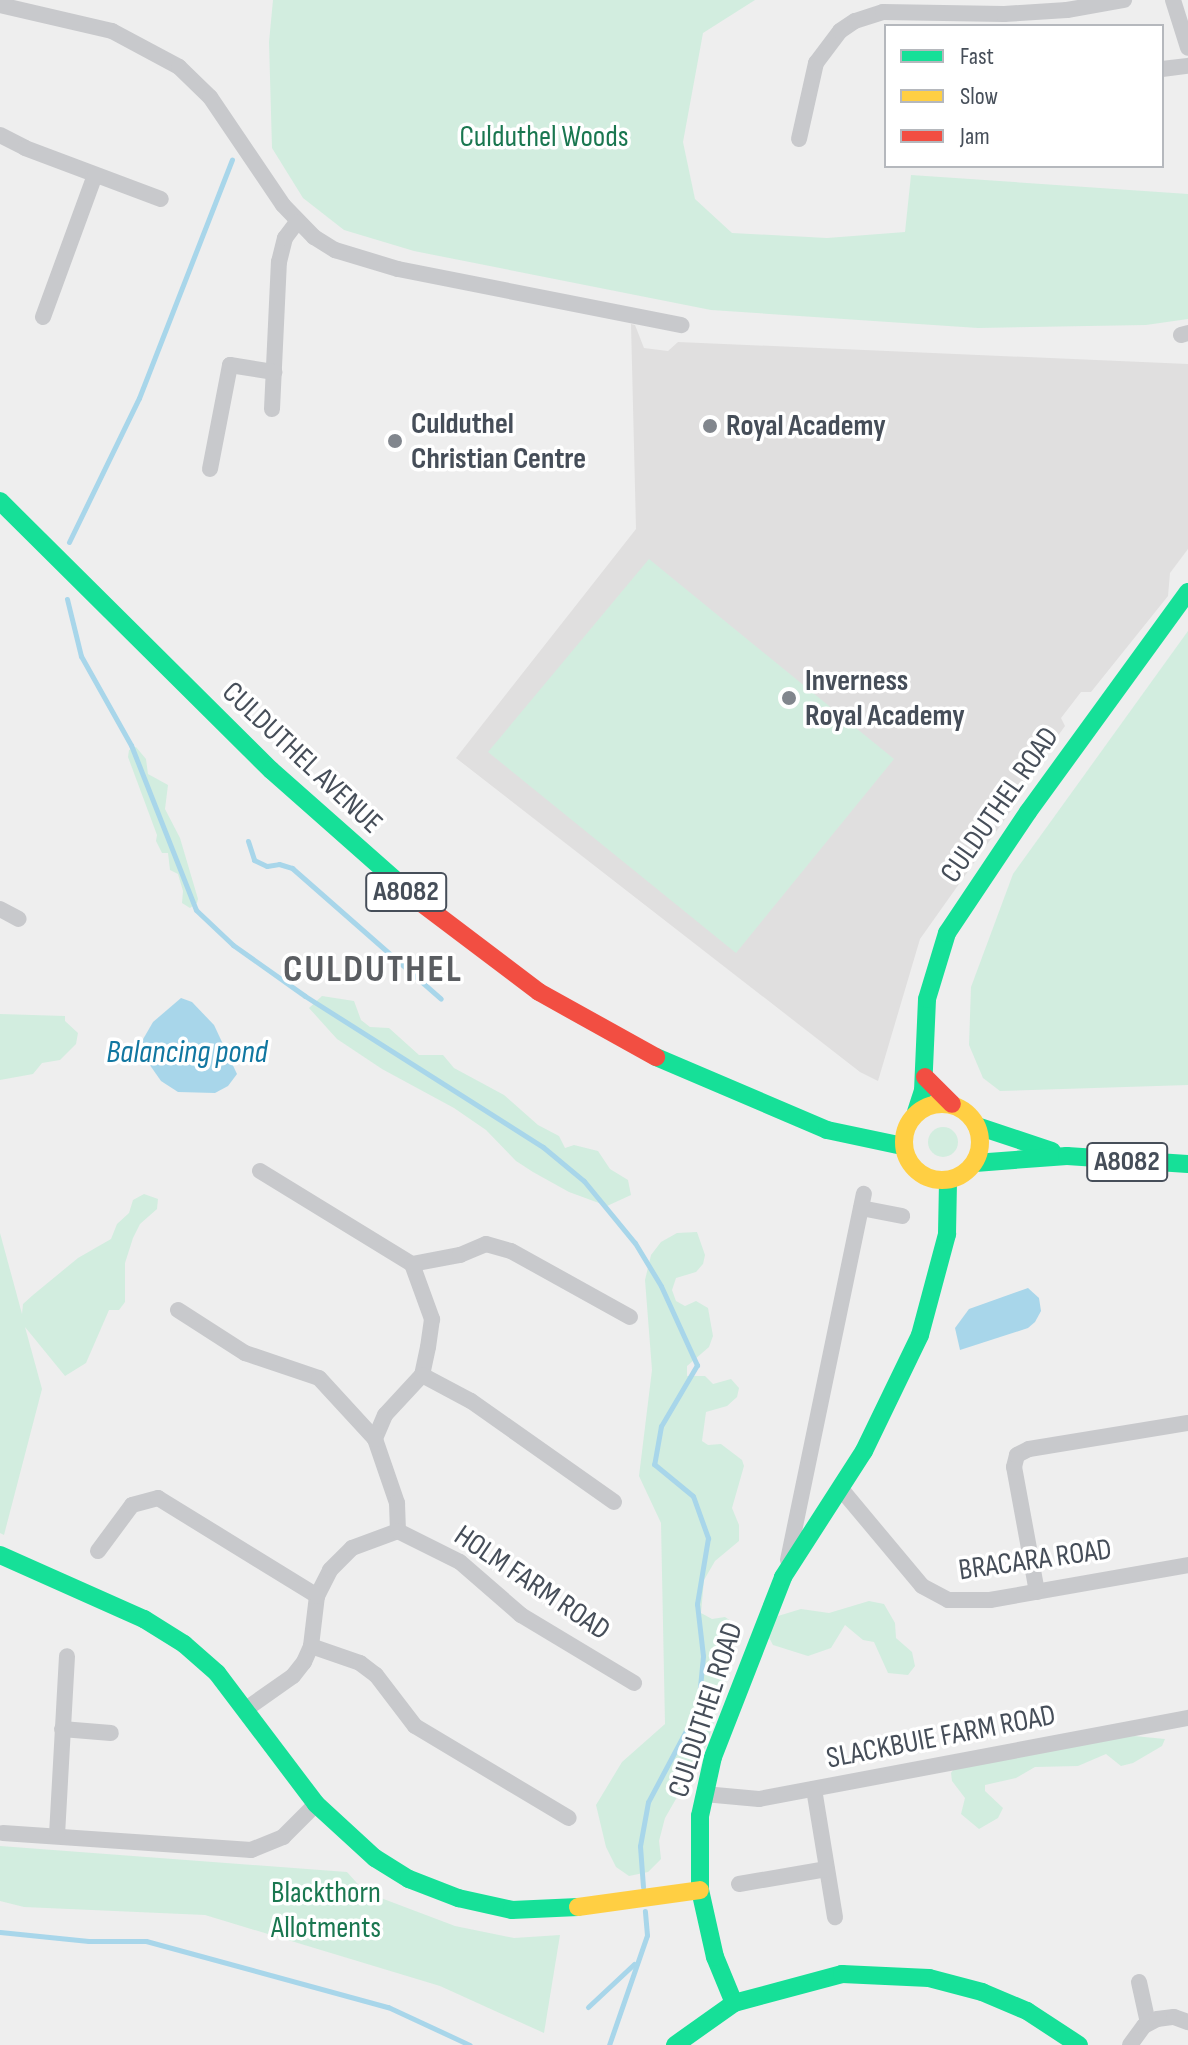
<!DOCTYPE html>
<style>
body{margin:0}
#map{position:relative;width:1188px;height:2045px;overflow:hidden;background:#eee;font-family:"Sofia Sans Condensed",sans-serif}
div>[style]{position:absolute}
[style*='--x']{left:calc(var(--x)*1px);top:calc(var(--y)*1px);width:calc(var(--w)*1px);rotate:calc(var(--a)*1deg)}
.education>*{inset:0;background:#e0dfdf}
.green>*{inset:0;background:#d2eddf}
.round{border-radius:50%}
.water>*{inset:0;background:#a8d6ea}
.stream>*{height:5px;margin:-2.5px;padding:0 2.5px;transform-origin:2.5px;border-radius:2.5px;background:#a8d6ea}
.street>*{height:16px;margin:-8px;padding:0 8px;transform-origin:8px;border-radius:8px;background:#c8c9cc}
.fast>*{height:18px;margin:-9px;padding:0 9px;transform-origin:9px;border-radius:9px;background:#16e098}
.slow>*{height:18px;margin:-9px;padding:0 9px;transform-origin:9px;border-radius:9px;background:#ffcf43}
.slow>.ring{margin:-9px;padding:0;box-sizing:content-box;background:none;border:18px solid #ffcf43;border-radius:50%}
.jam>*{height:18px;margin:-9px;padding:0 9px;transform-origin:9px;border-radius:9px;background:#f24e42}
.dots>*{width:22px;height:22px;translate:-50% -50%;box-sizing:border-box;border:4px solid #fff;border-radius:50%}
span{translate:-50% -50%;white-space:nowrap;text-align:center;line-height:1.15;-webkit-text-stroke:7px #fff;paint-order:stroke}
.shield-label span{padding:2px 6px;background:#fff;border:2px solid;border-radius:6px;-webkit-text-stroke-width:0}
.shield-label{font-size:28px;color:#464e59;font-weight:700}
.park-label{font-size:30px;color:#1a7750}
.poi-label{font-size:30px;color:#464e59;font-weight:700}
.left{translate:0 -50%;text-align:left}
.street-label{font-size:30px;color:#464e59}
.water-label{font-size:32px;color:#1177a1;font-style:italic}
.district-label{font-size:38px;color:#5a5d61;font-weight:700;letter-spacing:2px}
.legend{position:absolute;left:884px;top:24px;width:280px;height:144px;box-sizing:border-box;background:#fff;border:2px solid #b5b8bd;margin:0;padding:10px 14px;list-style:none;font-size:24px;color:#464e59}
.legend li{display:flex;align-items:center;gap:16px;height:40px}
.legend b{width:40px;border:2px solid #b5b8bd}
</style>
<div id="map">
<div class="education">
<div style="clip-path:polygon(631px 324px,635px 325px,644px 348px,668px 351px,678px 342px,1188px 364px,1188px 549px,1170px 573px,1168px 596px,1091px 692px,1081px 692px,1061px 718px,1065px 726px,1023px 784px,1020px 798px,920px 939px,878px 1081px,860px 1072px,456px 758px,636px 529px)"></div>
</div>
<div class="green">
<div style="clip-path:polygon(273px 0,755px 0,703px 33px,683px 142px,695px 199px,732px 233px,827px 238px,905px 232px,911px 175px,1188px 194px,1188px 319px,1146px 325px,978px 328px,711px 310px,414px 251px,344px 230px,303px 198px,272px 148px,269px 42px)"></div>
<div style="clip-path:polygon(649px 559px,894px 759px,736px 953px,488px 752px)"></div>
<div style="clip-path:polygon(1188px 631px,1188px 1085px,1000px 1091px,983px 1078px,969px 1045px,971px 987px,1013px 874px)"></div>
<div style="clip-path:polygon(136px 747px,146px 759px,148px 774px,168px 785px,165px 809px,180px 838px,198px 899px,197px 903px,190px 908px,182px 903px,183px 891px,178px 874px,170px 870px,168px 853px,162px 853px,156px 841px,157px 835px,128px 757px,129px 750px)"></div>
<div style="clip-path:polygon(322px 996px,354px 1001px,361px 1020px,370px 1027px,389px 1028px,419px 1055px,443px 1055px,454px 1068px,504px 1095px,538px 1125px,559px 1136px,565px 1148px,574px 1145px,598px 1151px,610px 1169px,628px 1180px,631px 1195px,607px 1206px,569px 1192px,533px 1172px,516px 1161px,486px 1130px,454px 1108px,382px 1069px,337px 1039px,309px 1008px)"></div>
<div style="clip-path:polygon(0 1014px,65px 1016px,65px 1021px,78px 1033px,76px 1044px,60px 1060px,42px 1063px,33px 1074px,0 1080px)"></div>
<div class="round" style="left:928px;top:1127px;width:30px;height:30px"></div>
<div style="clip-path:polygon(144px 1194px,158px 1199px,157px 1209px,140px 1224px,133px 1238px,125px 1263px,125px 1302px,119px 1310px,109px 1310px,86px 1363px,65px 1376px,25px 1327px,42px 1389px,4px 1535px,0 1533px,0 1233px,22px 1314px,23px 1304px,33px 1295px,78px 1258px,111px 1239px,117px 1224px,129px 1213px,133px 1200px)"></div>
<div style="clip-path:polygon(697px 1232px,705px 1255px,703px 1264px,696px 1272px,676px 1278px,672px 1290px,676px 1301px,685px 1306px,696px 1301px,708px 1308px,713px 1336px,709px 1347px,687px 1366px,687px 1376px,705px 1376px,713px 1384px,731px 1379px,739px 1388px,737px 1397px,727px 1406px,706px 1412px,702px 1441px,708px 1445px,721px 1444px,742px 1460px,744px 1466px,732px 1508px,739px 1525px,739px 1541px,715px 1561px,704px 1580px,701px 1613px,712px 1619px,725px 1617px,734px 1623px,735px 1650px,707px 1745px,665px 1818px,659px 1841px,661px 1859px,648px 1872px,629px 1876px,616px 1867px,606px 1847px,596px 1805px,622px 1762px,665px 1724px,661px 1523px,639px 1476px,652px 1370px,645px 1280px,651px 1255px,661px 1242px,677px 1233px)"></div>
<div style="clip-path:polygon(869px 1601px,884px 1604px,895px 1623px,896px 1638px,912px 1652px,915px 1666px,908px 1675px,888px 1673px,874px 1642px,863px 1640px,845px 1625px,831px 1648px,808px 1656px,773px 1645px,767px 1634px,778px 1616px,801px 1609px,829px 1613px)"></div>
<div style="clip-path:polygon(1134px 1736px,1165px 1739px,1162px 1746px,1133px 1763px,1121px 1766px,1106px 1754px,1078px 1766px,1035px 1767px,1016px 1778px,985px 1785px,985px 1791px,1003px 1808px,998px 1818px,979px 1829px,961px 1814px,965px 1798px,952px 1781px,951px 1773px,960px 1760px)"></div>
<div style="clip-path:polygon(0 1846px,347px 1872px,365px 1892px,455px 1926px,514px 1938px,560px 1935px,544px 2033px,440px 1986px,205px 1915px,24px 1907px,0 1901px)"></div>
</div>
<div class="water">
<div style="clip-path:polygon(181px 998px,192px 1002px,214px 1025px,237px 1074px,228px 1086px,215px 1093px,178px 1092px,161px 1081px,147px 1061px,142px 1041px,153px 1022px)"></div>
<div style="clip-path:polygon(1028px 1288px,1039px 1298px,1041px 1311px,1035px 1322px,1028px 1328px,960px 1350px,955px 1328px,969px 1309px)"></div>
</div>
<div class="stream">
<div style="--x:69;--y:542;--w:160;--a:-64.1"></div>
<div style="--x:139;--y:398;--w:256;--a:-68.7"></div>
<div style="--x:67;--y:599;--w:59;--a:76.2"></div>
<div style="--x:81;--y:656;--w:102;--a:60.7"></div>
<div style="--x:131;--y:745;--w:177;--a:68.5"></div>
<div style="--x:196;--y:910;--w:51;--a:43.4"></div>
<div style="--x:233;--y:945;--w:88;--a:35.3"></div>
<div style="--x:305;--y:996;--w:282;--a:32.4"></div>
<div style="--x:543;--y:1147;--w:53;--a:39.7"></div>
<div style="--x:584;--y:1181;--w:80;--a:50.6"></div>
<div style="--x:635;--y:1243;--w:50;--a:58.8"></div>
<div style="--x:661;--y:1286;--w:87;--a:65.5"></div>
<div style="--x:697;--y:1365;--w:71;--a:120.5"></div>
<div style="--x:661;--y:1426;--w:39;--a:100"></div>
<div style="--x:654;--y:1464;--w:50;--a:39.4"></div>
<div style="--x:693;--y:1496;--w:45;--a:70.3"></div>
<div style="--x:708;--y:1538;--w:67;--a:99.5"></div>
<div style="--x:697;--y:1604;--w:52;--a:83.4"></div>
<div style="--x:703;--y:1656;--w:52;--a:95.5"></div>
<div style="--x:698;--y:1708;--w:106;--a:118"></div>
<div style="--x:648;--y:1802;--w:45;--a:100.3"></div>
<div style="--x:640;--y:1846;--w:41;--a:85.8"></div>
<div style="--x:248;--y:841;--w:20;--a:72"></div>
<div style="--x:254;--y:860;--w:14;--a:25"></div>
<div style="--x:267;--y:866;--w:12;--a:-9"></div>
<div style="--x:279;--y:864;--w:14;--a:17"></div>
<div style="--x:292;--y:868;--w:198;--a:41.3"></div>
<div style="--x:0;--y:1932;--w:89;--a:5.8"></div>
<div style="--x:89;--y:1941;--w:57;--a:0"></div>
<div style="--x:146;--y:1941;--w:251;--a:15.3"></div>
<div style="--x:388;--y:2007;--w:90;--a:24.9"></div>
<div style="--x:588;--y:2007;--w:63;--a:-43.1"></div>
<div style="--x:609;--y:2045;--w:116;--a:-70.9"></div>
<div style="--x:647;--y:1935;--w:24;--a:-95"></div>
</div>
<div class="street">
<div style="--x:1173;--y:0;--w:50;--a:72.6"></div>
<div style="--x:0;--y:5;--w:115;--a:13.1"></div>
<div style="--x:112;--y:31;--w:76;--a:28.2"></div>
<div style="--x:179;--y:67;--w:43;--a:44.1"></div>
<div style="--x:210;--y:97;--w:130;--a:55.9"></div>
<div style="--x:283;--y:205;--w:45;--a:45.9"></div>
<div style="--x:314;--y:237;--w:25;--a:32"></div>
<div style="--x:335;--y:250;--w:66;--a:16.8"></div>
<div style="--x:398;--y:269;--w:289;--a:11.2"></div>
<div style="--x:1162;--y:69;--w:26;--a:-7"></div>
<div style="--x:0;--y:135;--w:28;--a:27"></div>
<div style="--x:25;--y:148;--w:145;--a:20.6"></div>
<div style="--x:799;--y:139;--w:78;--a:-77.4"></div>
<div style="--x:816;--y:63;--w:40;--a:-53"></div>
<div style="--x:840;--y:31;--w:18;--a:-34"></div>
<div style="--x:855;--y:21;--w:29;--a:-18"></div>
<div style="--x:883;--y:12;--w:121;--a:0.9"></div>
<div style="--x:1004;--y:14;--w:63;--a:-3.6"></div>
<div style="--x:1067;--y:10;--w:58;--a:-10"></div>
<div style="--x:43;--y:317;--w:151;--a:-69.9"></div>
<div style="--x:1181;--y:335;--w:7;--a:-16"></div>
<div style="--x:272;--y:409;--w:147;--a:-87.3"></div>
<div style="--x:279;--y:262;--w:25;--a:-76"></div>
<div style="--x:285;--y:238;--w:20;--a:-53"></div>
<div style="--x:210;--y:469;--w:106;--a:-79.1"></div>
<div style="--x:230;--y:365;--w:45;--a:9"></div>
<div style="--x:0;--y:909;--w:21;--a:28"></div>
<div style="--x:260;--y:1171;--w:178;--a:31.5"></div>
<div style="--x:412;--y:1264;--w:59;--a:70"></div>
<div style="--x:432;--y:1319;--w:28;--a:98"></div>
<div style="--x:428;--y:1347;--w:29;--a:102"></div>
<div style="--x:422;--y:1375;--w:54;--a:132.8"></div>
<div style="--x:385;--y:1415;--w:26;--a:113"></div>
<div style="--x:375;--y:1439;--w:68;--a:71"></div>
<div style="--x:397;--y:1503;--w:28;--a:88"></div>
<div style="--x:861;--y:1208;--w:42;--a:11"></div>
<div style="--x:412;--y:1264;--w:49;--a:-10.6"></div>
<div style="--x:460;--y:1255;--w:28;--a:-23"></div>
<div style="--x:486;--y:1244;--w:26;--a:16"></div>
<div style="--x:511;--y:1251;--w:136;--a:29"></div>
<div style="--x:178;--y:1310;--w:80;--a:32.7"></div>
<div style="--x:245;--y:1353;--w:78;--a:18.7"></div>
<div style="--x:319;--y:1378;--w:83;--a:47.4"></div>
<div style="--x:422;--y:1375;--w:55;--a:28"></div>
<div style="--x:471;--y:1401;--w:175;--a:35.2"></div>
<div style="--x:841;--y:1489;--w:126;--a:50.1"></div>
<div style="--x:922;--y:1586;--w:30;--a:28"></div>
<div style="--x:948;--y:1600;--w:42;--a:0"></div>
<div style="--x:990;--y:1600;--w:201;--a:-10"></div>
<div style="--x:98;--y:1551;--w:57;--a:-53.5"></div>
<div style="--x:132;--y:1505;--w:27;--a:-15"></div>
<div style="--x:158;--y:1498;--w:187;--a:31.6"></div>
<div style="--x:788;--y:1560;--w:374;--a:-78.3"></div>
<div style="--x:1037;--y:1592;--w:127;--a:-100.4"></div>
<div style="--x:1014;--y:1467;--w:12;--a:-76"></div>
<div style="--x:1017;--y:1455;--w:13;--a:-27"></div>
<div style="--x:1029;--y:1449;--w:161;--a:-9.3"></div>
<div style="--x:311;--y:1646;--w:52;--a:19.1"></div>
<div style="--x:360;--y:1663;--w:20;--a:37"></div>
<div style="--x:376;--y:1675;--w:64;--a:52.6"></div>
<div style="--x:415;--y:1726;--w:179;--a:30.9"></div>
<div style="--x:246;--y:1709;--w:57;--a:-35.1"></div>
<div style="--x:293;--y:1676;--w:18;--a:-52"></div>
<div style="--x:304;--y:1662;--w:17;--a:-66"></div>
<div style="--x:311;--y:1646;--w:50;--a:-83.2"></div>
<div style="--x:317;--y:1596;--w:29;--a:-63"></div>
<div style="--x:330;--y:1570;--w:31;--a:-45"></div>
<div style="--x:352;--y:1548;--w:49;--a:-20.3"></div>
<div style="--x:398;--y:1531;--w:69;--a:26.6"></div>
<div style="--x:460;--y:1562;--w:81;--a:41"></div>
<div style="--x:521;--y:1615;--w:132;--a:31"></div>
<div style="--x:62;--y:1729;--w:49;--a:4.7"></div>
<div style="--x:814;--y:1789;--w:130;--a:80.7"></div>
<div style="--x:704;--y:1794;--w:55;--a:5.2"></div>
<div style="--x:759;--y:1799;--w:437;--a:-10.7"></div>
<div style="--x:3;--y:1833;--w:249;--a:3.9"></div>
<div style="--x:251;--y:1850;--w:35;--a:-22"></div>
<div style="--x:283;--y:1837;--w:47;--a:-45"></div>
<div style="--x:57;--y:1835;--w:179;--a:-86.8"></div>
<div style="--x:739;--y:1884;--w:89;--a:-9.7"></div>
<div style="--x:1139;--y:1982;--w:42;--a:77.6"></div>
<div style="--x:1130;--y:2045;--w:24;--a:-54"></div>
<div style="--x:1144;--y:2026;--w:15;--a:-28"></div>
<div style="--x:1157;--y:2019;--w:17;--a:-7"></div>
<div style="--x:1174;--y:2017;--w:15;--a:20"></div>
</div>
<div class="fast">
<div style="--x:0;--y:501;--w:382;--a:44.8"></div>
<div style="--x:271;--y:770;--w:199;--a:41.5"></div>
<div style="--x:656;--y:1057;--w:186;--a:23.1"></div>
<div style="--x:827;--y:1130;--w:78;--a:11.9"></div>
<div style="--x:916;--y:1112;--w:22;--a:-72"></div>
<div style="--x:923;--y:1091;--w:92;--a:-87.5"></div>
<div style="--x:927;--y:999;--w:69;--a:-73.1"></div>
<div style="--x:947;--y:933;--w:146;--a:-56.2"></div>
<div style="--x:1028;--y:812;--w:272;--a:-54"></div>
<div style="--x:977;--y:1126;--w:79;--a:18.4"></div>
<div style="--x:975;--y:1163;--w:92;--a:-4.4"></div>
<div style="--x:1067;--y:1156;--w:121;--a:3.8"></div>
<div style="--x:0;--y:1555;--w:158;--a:24"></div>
<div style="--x:144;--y:1619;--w:47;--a:32"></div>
<div style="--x:184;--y:1644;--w:44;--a:41.3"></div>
<div style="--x:217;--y:1673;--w:164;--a:52.9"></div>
<div style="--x:316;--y:1804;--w:80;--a:42.5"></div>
<div style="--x:375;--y:1858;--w:40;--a:32"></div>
<div style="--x:409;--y:1879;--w:53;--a:21.2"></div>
<div style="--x:458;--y:1898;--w:55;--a:12.5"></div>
<div style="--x:512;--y:1910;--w:66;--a:-2.6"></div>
<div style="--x:734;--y:2003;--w:50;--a:-112.4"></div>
<div style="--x:715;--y:1957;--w:69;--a:-102.6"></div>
<div style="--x:700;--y:1890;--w:74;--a:-90"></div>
<div style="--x:700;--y:1816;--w:60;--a:-77.6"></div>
<div style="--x:713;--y:1757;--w:193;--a:-68.7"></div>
<div style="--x:783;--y:1577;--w:150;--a:-57.3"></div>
<div style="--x:864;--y:1451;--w:129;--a:-64.2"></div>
<div style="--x:920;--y:1335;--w:105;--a:-75"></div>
<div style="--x:947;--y:1234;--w:54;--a:-88.9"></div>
<div style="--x:675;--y:2045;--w:72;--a:-35.4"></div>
<div style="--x:734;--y:2003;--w:112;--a:-15"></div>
<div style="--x:842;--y:1974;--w:87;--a:2.6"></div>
<div style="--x:929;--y:1978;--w:55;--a:14.8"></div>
<div style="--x:982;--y:1992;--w:49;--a:22.9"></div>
<div style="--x:1027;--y:2011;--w:62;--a:33.2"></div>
</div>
<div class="slow">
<div class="ring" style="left:904px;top:1104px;width:58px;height:58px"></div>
<div style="--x:578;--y:1907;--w:123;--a:-7.9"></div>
</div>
<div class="jam">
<div style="--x:420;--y:902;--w:149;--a:37.1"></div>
<div style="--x:539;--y:992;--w:134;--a:29.1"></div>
<div style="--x:925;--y:1077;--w:38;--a:45"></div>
</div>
<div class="dots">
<div style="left:710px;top:426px;background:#81868d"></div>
<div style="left:395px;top:441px;background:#81868d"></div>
<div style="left:789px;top:698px;background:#81868d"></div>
</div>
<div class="shield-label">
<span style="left:406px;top:892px">A8082</span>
<span style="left:1127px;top:1162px">A8082</span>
</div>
<div class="park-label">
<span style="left:544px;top:137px">Culduthel Woods</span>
<span style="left:326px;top:1910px">Blackthorn<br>Allotments</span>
</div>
<div class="poi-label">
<span class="left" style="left:411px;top:441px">Culduthel<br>Christian Centre</span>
<span class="left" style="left:726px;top:426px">Royal Academy</span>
<span class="left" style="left:805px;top:698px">Inverness<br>Royal Academy</span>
</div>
<div class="street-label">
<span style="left:302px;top:758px;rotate:43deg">CULDUTHEL AVENUE</span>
<span style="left:1000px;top:805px;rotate:-55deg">CULDUTHEL ROAD</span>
<span style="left:1035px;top:1560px;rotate:-8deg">BRACARA ROAD</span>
<span style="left:532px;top:1583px;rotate:34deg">HOLM FARM ROAD</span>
<span style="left:706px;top:1710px;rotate:-72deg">CULDUTHEL ROAD</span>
<span style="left:941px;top:1737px;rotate:-11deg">SLACKBUIE FARM ROAD</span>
</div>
<div class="water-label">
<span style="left:187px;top:1053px">Balancing pond</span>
</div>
<div class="district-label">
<span style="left:373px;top:970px">CULDUTHEL</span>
</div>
<ul class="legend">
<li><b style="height:10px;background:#16e098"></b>Fast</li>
<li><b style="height:10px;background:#ffcf43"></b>Slow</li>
<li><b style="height:10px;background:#f24e42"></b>Jam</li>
</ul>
</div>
